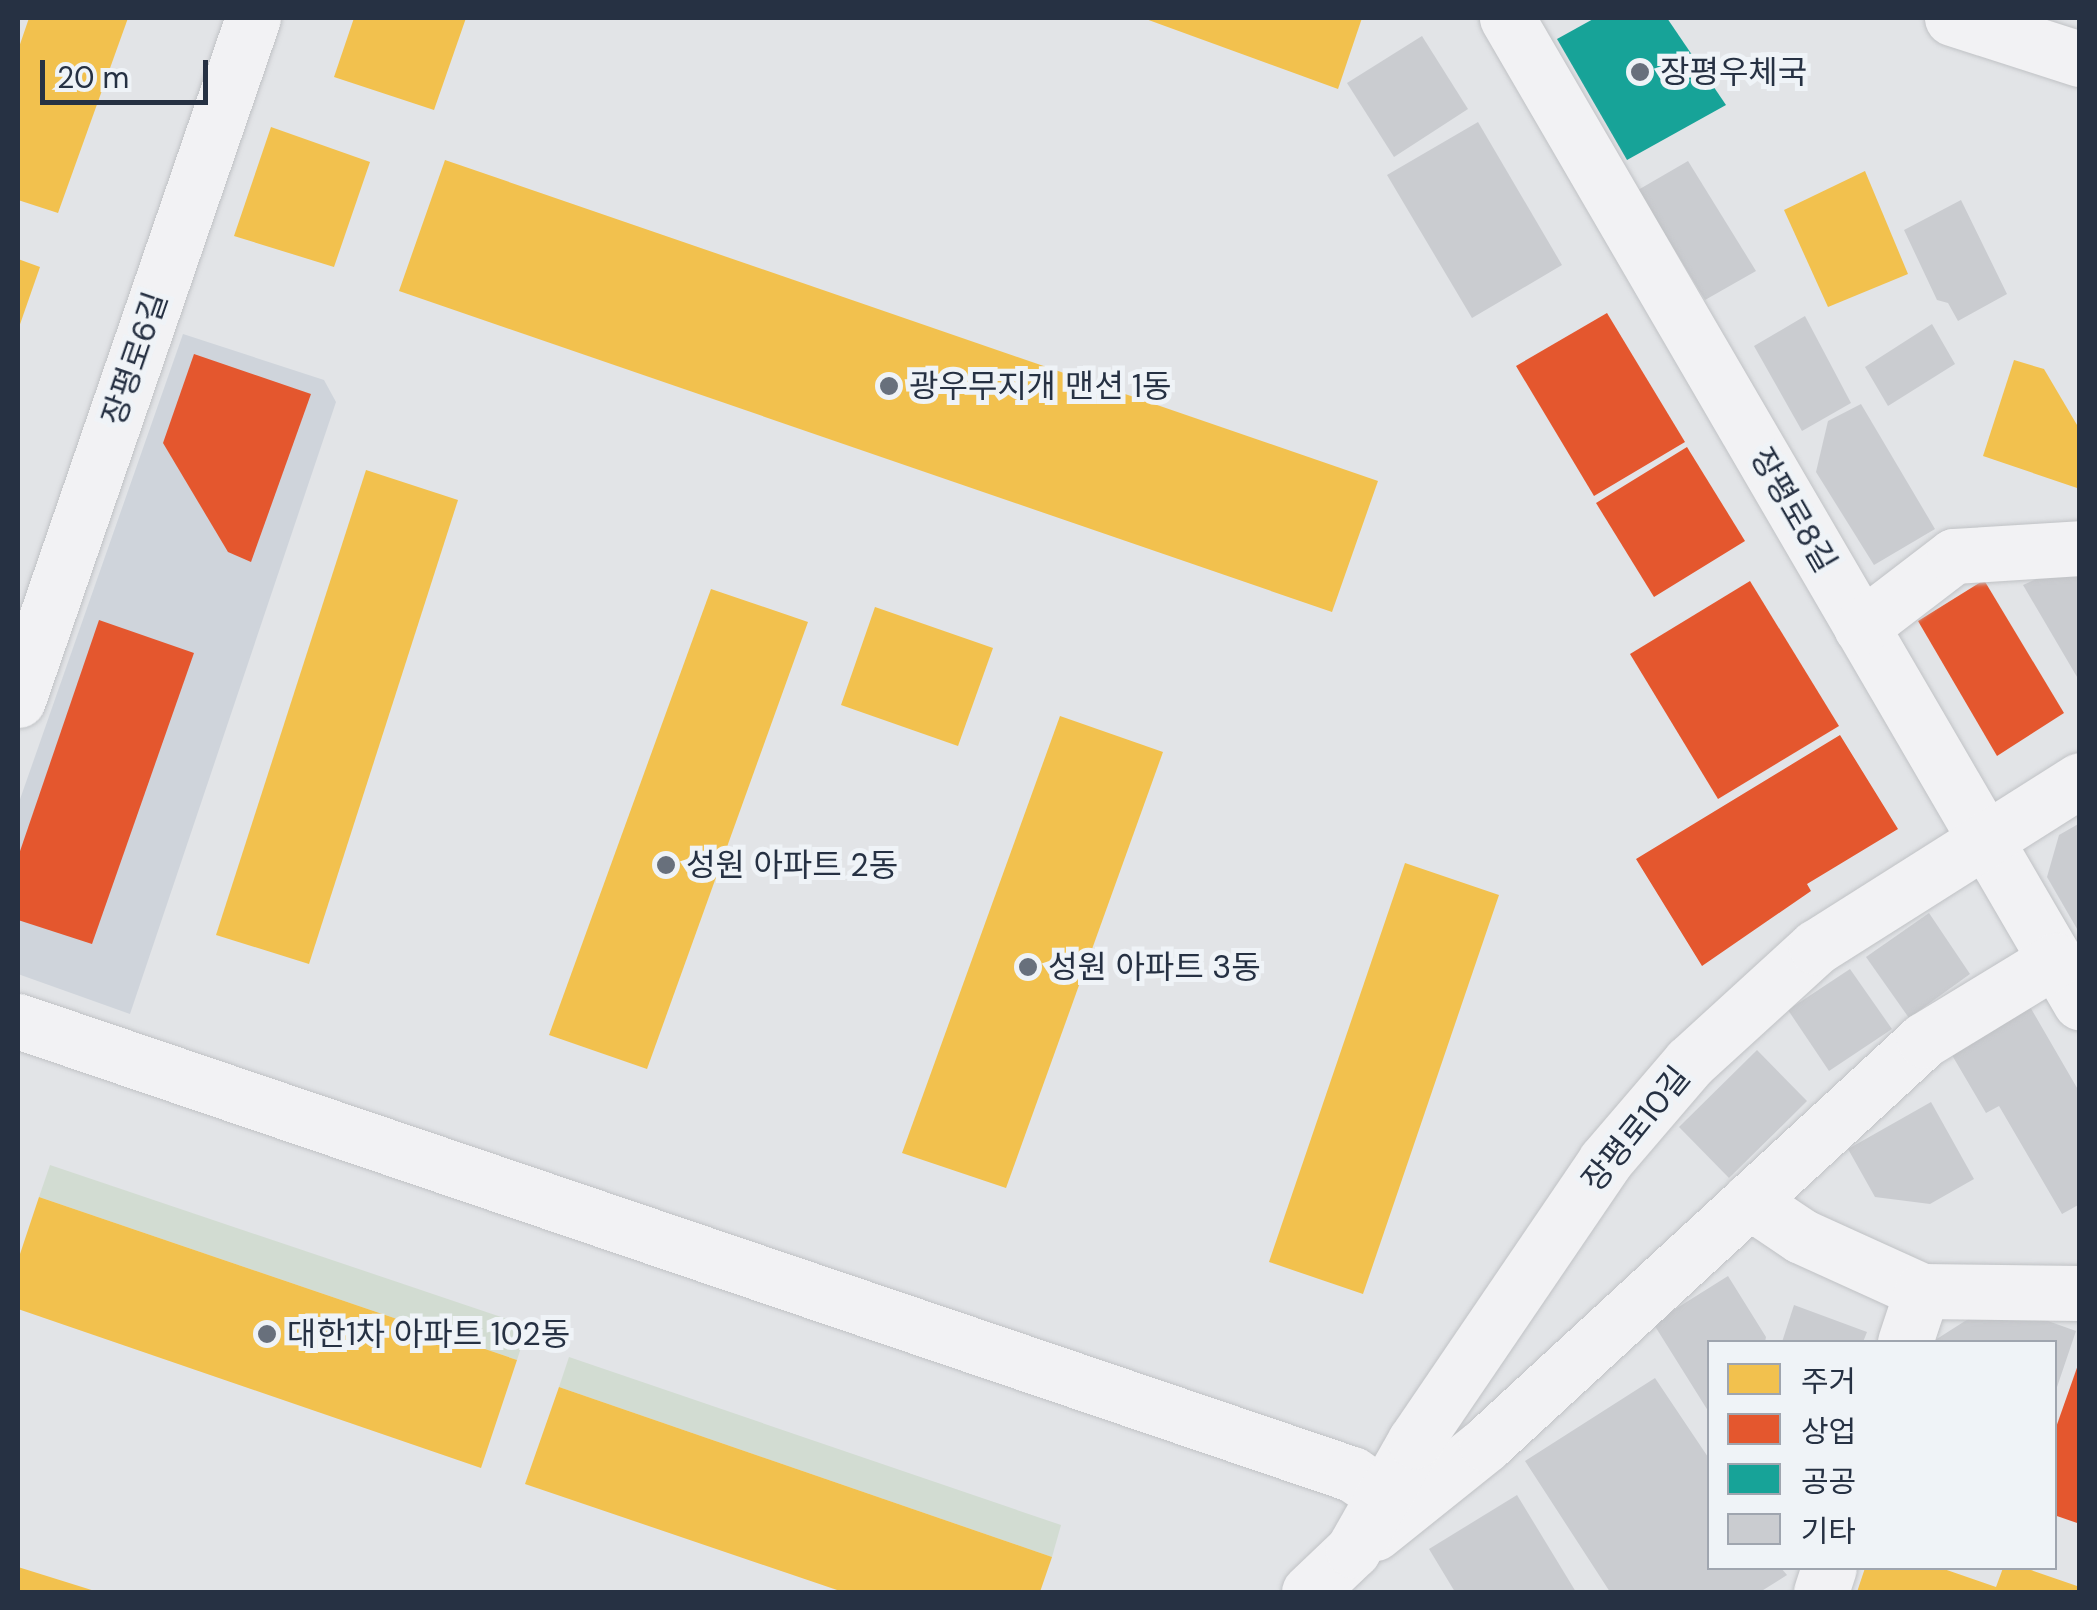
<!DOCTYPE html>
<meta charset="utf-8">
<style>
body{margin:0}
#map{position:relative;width:2097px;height:1610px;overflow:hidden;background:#e2e4e7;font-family:"DM Sans","Noto Sans KR",sans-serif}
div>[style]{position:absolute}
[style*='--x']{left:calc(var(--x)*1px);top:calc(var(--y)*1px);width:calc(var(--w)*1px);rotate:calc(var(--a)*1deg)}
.built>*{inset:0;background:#cfd4db}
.green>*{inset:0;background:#d2dcd2}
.homes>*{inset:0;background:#f2c14e}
.shops>*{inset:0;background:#e4572e}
.public>*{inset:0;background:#17a398}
.building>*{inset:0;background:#caccd0}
.roads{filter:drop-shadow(0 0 2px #c0c2c5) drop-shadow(0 0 2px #c0c2c5)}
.minor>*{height:55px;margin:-27.5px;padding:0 27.5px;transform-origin:27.5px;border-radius:27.5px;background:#f2f2f4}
.dots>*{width:28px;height:28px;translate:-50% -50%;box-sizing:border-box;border:5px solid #eff3f7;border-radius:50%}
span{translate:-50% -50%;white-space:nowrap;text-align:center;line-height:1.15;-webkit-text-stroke:10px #eff3f7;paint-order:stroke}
.poi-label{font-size:32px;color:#263143}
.left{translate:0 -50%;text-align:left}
.street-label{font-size:32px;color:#263143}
.frame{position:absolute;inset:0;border:20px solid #263143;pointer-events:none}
.legend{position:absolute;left:1707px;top:1340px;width:350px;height:230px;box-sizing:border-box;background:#eff3f7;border:2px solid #9fa5af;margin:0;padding:12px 18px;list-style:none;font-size:30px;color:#263143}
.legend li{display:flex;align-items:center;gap:20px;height:50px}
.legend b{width:50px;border:2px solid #9fa5af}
.scale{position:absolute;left:40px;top:60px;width:168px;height:45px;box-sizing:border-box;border:5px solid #263143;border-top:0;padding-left:12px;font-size:30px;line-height:35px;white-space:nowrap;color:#263143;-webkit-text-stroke:8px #eff3f7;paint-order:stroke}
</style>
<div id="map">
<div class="built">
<div style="clip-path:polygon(183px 334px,324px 380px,336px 402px,130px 1014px,18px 974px,18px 805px)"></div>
</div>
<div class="green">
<div style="clip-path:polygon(50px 1165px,528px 1326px,517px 1360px,39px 1197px)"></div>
<div style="clip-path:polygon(569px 1357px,1061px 1525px,1052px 1557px,559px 1387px)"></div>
</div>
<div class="homes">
<div style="clip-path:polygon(29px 18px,128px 18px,58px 213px,18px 200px,18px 50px)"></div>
<div style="clip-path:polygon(354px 18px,466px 18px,434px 110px,334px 77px)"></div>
<div style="clip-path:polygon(1143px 18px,1362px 18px,1338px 89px)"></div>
<div style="clip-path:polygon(271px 127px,370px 162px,334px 267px,234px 236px)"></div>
<div style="clip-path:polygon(445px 160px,1378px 481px,1332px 612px,399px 291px)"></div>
<div style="clip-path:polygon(1865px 171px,1908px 274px,1828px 307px,1784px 210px)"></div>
<div style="clip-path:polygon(18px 259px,40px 267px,18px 330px)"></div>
<div style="clip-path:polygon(2014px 360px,2044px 369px,2080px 430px,2080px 489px,1983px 456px)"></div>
<div style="clip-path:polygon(366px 470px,458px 500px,309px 964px,216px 935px)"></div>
<div style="clip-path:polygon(711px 589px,808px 622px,647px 1069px,549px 1035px)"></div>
<div style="clip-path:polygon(875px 607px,993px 648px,958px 746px,841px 705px)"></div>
<div style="clip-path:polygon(1060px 716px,1163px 752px,1006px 1188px,902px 1153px)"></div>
<div style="clip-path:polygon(1405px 863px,1499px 895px,1363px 1294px,1269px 1262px)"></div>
<div style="clip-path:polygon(39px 1197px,517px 1360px,481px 1468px,18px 1309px,18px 1260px)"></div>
<div style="clip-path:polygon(559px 1387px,1052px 1557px,1040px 1592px,843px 1592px,525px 1484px)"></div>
<div style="clip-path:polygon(18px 1567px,98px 1592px,18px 1592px)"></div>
<div style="clip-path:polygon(1865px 1568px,1941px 1568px,1996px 1587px,2003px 1568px,2025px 1568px,2080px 1587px,2080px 1592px,1857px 1592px)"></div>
</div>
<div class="shops">
<div style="clip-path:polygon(1607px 313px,1685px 442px,1594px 496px,1516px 366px)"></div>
<div style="clip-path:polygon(194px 354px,311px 394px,251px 562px,228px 552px,163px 443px)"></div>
<div style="clip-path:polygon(1687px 447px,1745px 541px,1654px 597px,1596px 503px)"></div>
<div style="clip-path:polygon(1984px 580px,2064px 713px,1997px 756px,1918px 621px)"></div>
<div style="clip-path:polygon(1750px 581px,1839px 726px,1718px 799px,1630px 654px)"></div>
<div style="clip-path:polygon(99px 620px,194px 653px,92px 944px,18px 920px,18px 857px)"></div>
<div style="clip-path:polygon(1840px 735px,1898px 829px,1807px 884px,1811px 891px,1702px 966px,1636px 859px)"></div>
<div style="clip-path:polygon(2079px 1362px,2080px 1362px,2080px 1524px,2054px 1515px,2054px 1433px)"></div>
</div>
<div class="public">
<div style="clip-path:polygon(1595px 18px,1667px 18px,1726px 105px,1627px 160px,1557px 39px)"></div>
</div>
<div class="building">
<div style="clip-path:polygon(1422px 36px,1468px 109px,1394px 157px,1347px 83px)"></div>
<div style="clip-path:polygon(1478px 122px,1562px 265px,1472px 318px,1387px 175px)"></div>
<div style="clip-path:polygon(1688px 161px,1756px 271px,1705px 300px,1638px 190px)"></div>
<div style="clip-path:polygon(1961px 200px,2007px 294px,1958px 321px,1948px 303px,1937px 300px,1904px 230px)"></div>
<div style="clip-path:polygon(1805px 316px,1851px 403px,1802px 431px,1754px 346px)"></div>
<div style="clip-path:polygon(1932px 324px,1955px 364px,1888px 406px,1865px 367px)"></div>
<div style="clip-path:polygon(1861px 404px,1935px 529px,1874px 565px,1816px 472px,1828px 421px)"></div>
<div style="clip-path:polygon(2068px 565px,2080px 565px,2080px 682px,2023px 585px)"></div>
<div style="clip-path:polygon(2080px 823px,2080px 934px,2047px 877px,2059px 835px)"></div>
<div style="clip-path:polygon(1929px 913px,1970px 974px,1909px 1018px,1866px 957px)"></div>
<div style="clip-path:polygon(1850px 969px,1892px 1029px,1829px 1071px,1788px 1010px)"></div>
<div style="clip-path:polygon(2029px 1005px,2080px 1093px,2080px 1204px,2062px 1214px,1999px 1106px,1986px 1113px,1949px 1050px)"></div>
<div style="clip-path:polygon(1757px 1050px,1807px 1101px,1729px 1178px,1679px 1127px)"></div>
<div style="clip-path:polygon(1931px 1102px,1974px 1179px,1930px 1204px,1875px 1197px,1848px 1149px)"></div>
<div style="clip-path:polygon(1728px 1276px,1766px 1337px,1765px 1342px,1710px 1342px,1710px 1414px,1653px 1323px)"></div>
<div style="clip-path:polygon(1995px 1302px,2076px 1331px,2055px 1393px,2054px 1342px,1932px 1342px)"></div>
<div style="clip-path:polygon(1794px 1305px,1867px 1332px,1863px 1342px,1782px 1342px)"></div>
<div style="clip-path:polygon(1655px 1378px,1710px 1460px,1710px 1568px,1781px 1568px,1787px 1575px,1760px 1592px,1610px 1592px,1525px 1461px)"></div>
<div style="clip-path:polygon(1517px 1495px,1576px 1592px,1455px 1592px,1429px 1549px)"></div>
</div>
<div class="roads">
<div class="minor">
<div style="--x:1507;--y:18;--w:1139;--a:59.79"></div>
<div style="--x:1952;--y:18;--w:134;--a:17.8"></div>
<div style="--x:1861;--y:627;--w:117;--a:-37.4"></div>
<div style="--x:1954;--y:556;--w:126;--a:-3.6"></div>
<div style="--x:18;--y:700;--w:721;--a:-70.99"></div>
<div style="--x:18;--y:1021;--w:1409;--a:18.76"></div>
<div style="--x:1352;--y:1474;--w:36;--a:34"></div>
<div style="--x:1749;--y:1201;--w:63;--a:33.9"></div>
<div style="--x:1801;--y:1236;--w:133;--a:24.4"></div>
<div style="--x:1922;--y:1291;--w:158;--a:0.7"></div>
<div style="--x:1905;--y:1342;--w:54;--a:-71.6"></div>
<div style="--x:1375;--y:1533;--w:142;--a:-38.7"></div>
<div style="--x:1486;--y:1444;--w:596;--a:-42.69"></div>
<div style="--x:1924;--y:1040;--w:153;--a:-31.4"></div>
<div style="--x:1309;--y:1592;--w:61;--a:-43.7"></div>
<div style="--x:1353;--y:1550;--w:125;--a:-60.4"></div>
<div style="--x:1415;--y:1441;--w:338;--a:-55.8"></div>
<div style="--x:1605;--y:1161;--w:130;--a:-49.4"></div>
<div style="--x:1690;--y:1062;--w:171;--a:-42.4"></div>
<div style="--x:1816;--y:947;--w:312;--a:-32.3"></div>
<div style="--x:1821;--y:1592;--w:25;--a:-72"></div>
</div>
</div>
<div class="dots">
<div style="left:1640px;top:72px;background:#68707c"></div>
<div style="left:889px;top:386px;background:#68707c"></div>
<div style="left:666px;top:865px;background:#68707c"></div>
<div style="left:1028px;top:967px;background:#68707c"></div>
<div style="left:267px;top:1334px;background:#68707c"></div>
</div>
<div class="poi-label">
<span class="left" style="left:1660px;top:72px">장평우체국</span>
<span class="left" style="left:909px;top:386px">광우무지개 맨션 1동</span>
<span class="left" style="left:686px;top:865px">성원 아파트 2동</span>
<span class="left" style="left:1048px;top:967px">성원 아파트 3동</span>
<span class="left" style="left:287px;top:1334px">대한1차 아파트 102동</span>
</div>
<div class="street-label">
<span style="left:135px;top:359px;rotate:-71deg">장평로6길</span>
<span style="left:1793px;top:510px;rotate:60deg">장평로8길</span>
<span style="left:1636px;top:1129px;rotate:-51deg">장평로10길</span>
</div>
<div class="frame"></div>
<ul class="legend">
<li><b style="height:28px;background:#f2c14e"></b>주거</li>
<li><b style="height:28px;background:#e4572e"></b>상업</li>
<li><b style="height:28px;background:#17a398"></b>공공</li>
<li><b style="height:28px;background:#caccd0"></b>기타</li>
</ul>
<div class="scale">20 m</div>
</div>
